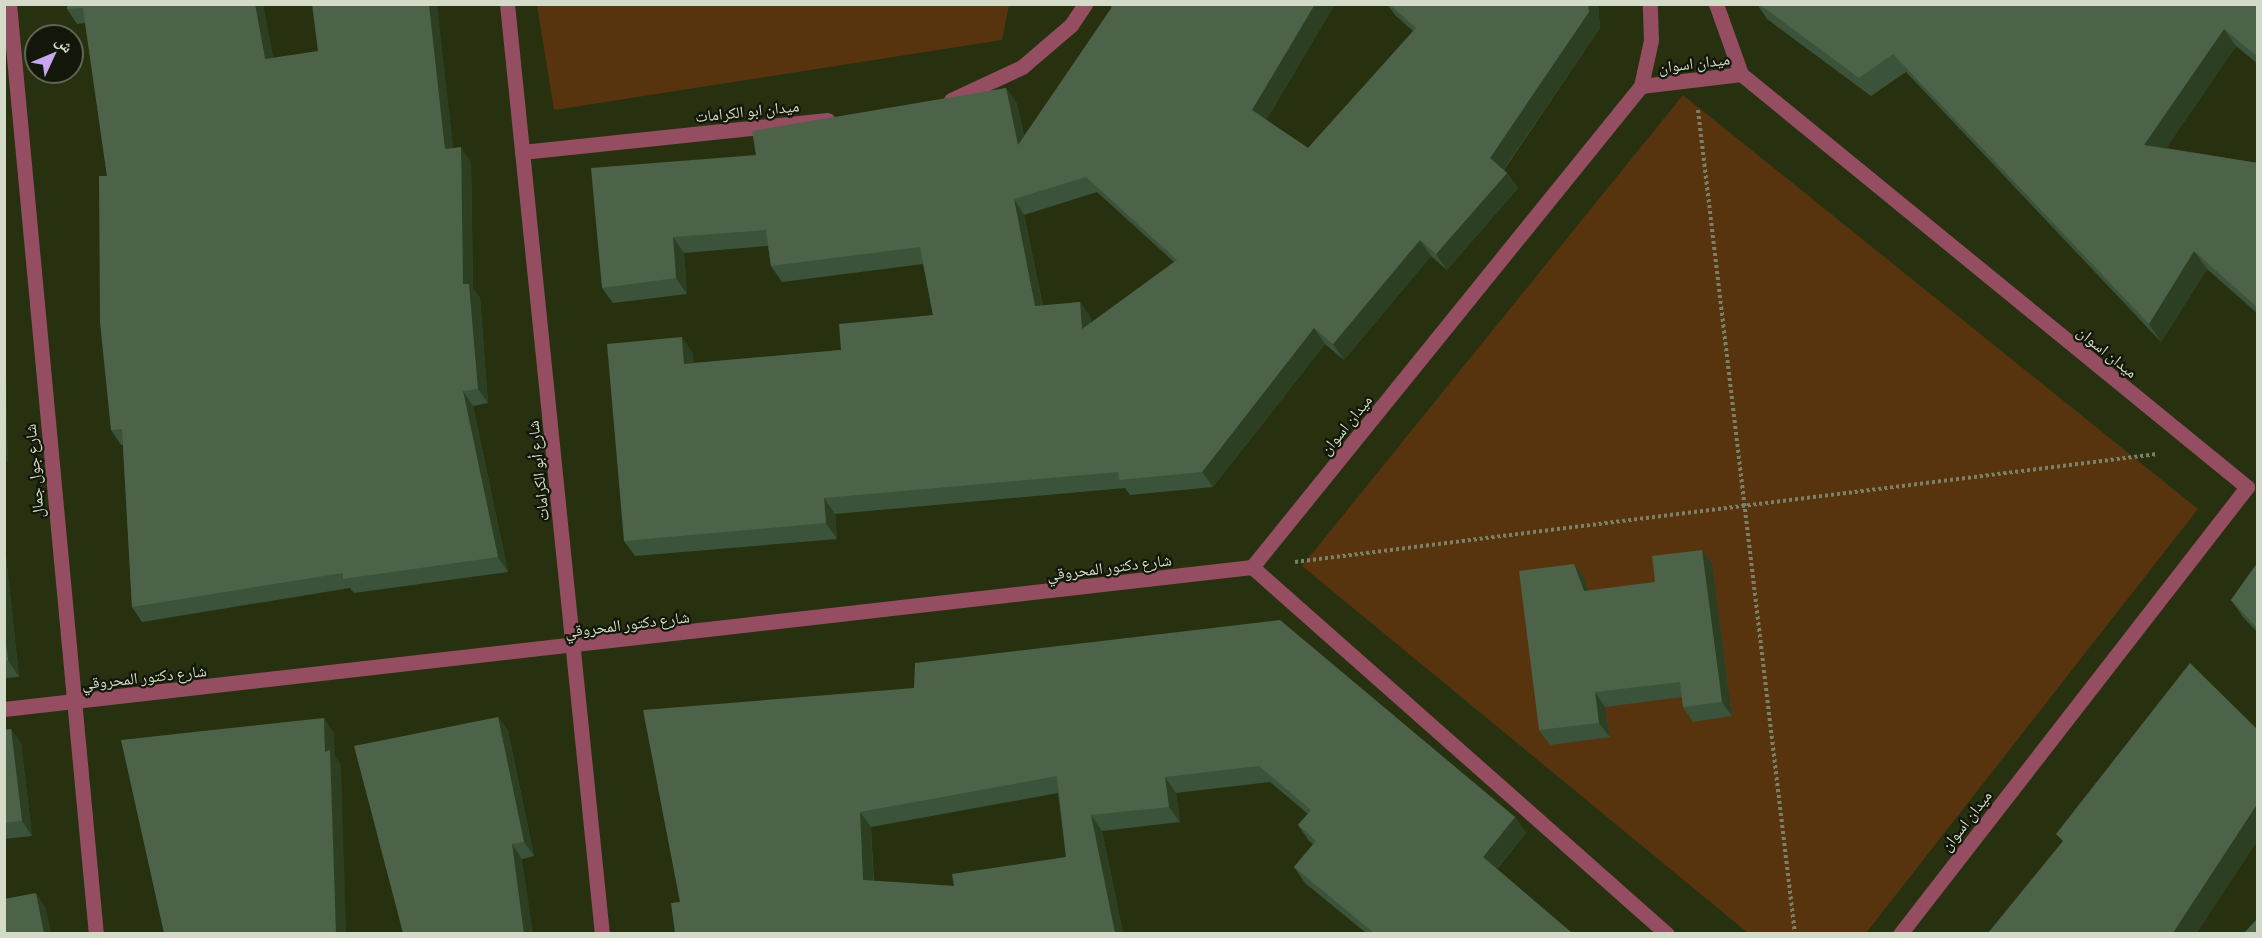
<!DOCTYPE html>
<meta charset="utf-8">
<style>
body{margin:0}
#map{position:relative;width:2262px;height:938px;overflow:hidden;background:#273110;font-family:Literata,"Noto Naskh Arabic",serif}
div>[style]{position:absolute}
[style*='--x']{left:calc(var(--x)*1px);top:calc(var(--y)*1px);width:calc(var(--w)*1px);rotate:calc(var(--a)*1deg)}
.green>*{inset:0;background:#57340e}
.path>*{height:4px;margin-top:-2px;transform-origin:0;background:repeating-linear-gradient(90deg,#798267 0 3px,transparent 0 6px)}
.minor>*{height:15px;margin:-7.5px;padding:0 7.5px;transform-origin:7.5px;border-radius:7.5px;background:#954d61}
.wall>*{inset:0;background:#3b533a}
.shaded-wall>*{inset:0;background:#2c3f23}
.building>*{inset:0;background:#4c6249}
span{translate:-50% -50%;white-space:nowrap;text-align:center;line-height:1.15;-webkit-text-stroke:4.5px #131709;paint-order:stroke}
.street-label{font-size:16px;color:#d4dbc8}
.frame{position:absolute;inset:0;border:6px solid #d4dbc8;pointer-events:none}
.north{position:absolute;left:24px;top:24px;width:60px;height:60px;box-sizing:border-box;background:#131709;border:2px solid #606555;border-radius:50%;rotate:46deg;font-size:16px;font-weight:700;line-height:24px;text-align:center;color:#d4dbc8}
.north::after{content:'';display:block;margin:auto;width:21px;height:27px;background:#c6a6f0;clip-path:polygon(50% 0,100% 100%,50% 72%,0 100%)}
</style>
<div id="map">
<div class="green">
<div style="clip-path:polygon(537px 5px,537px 4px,1009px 5px,1002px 40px,554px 110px)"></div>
<div style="clip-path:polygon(1683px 95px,2198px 509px,1866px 933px,1748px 933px,1302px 566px)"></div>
</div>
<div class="path">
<div style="--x:1698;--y:110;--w:830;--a:83.29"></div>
<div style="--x:1295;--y:562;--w:869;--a:-7.14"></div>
</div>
<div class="minor">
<div style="--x:9;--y:4;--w:934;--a:84.66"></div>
<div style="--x:507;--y:4;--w:935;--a:84.17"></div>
<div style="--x:1716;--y:4;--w:74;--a:70.3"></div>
<div style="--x:1641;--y:86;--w:47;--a:-77.7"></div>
<div style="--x:1651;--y:40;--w:36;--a:-92"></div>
<div style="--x:951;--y:100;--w:78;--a:-24.9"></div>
<div style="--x:1022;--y:67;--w:65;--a:-40.6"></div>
<div style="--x:1071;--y:25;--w:25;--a:-56"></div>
<div style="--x:522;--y:152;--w:307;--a:-6"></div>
<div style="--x:4;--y:709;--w:1256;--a:-6.49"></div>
<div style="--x:1667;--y:934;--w:554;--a:-138.51"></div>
<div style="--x:1252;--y:567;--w:619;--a:-51.04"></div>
<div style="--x:1641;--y:86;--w:101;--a:-6.8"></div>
<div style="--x:1741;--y:74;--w:653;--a:39.22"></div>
<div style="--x:1900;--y:934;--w:566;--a:-52.18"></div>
</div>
<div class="wall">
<div style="clip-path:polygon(67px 4px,263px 4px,273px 58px,453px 148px,471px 162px,473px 289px,480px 298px,488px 403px,473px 406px,508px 572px,354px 593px,350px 588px,142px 622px,132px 607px,123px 445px,121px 445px,111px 430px,107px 176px,85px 23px,77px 24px,67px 9px)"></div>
<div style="clip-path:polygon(evenodd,1109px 4px,1335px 4px,1266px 120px,1308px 148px,1413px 31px,1396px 16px,1387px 4px,1598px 4px,1600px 28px,1504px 170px,1507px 173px,1518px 188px,1447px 270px,1431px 256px,1344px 360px,1325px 344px,1213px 487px,1130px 495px,1125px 488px,835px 514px,837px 539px,635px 556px,624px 541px,693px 353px,693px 363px,841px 350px,933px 315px,923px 264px,782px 282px,771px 266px,768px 246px,684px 253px,687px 294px,613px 303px,602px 288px,756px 155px,1006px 88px,1017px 104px,1024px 136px,1112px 9px,1109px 4px,1097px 192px,1174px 262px,1091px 323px,1091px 318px,1080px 302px,1043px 306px,1024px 215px,1097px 192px)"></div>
<div style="clip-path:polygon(1757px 4px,2258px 4px,2258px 64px,2236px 46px,2166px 148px,2258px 163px,2258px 314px,2207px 269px,2161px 342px,1906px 72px,1871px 96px,1767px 19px)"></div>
<div style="clip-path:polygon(4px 538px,19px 677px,4px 678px)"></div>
<div style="clip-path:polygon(1702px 550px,1712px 564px,1732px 716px,1693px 722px,1683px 707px,1682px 697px,1605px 707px,1610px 737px,1550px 745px,1539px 730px,1574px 564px,1584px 578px,1589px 591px,1655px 582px)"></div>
<div style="clip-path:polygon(2258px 562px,2258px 633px,2243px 617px,2231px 600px)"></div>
<div style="clip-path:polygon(evenodd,914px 688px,1515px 817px,1526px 833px,1497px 869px,1572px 933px,1366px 933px,1305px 883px,1294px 867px,1313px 844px,1309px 841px,1298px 825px,1308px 814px,1270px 782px,1176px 793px,1180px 822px,1102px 831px,1123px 933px,675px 933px,680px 902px,914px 688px,1058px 793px,1066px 857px,954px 886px,874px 881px,871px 827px,1058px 793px)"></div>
<div style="clip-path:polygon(498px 717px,508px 731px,534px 856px,522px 859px,403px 933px)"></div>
<div style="clip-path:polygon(11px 729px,21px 743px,32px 836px,4px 839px,4px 730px)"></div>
</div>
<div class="shaded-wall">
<div style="clip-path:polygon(255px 4px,263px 4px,276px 73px,265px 59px)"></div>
<div style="clip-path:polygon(429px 4px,437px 4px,455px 163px,445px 149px)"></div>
<div style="clip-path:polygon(1315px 4px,1335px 4px,1263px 126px,1252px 110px)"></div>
<div style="clip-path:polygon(1588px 4px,1598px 4px,1600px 28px,1501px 173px,1490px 158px)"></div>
<div style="clip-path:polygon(2224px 29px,2236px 46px,2157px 162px,2144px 145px)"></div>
<div style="clip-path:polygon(1006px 88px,1017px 104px,1029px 160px,1018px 145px)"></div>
<div style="clip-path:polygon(461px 147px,471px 162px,473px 289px,480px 298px,488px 403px,478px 389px,463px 284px)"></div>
<div style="clip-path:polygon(1507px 173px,1518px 188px,1447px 270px,1436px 254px)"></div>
<div style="clip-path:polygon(1014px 199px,1024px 215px,1046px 322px,1035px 306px)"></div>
<div style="clip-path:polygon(673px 237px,684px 253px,687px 294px,676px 278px)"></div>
<div style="clip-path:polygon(1420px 240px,1431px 256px,1344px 360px,1333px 344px)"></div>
<div style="clip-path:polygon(2194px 251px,2207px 269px,2161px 342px,2149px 324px)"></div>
<div style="clip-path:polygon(1080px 302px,1091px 318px,1093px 345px,1082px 329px)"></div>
<div style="clip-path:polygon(4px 307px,5px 309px,8px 463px,4px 458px)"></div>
<div style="clip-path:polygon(1314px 328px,1325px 344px,1213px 487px,1202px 472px)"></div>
<div style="clip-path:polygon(682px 337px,693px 353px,695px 379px,684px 364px)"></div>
<div style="clip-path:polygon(463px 391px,473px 406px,508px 572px,498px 557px)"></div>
<div style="clip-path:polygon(824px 498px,835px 514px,837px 539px,826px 523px)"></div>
<div style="clip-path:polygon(4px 538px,19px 677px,8px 660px,4px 631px)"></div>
<div style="clip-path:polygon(1702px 550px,1712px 564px,1732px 716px,1722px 702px)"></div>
<div style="clip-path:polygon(1574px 564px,1584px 578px,1594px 606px,1584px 591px)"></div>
<div style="clip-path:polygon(1595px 692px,1605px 707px,1610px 737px,1599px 723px)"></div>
<div style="clip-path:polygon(498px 717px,508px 731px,534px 856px,524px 842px)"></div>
<div style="clip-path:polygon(324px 718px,334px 733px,335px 756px,341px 765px,346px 933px,336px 933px,325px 752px)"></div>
<div style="clip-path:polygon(11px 729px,21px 743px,32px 836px,22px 821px)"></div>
<div style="clip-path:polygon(1165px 777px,1176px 793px,1180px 822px,1169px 807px)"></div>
<div style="clip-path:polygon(2258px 803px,2258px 840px,2197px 933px,2173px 933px)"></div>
<div style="clip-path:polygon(860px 812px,871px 827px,874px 896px,863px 880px)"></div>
<div style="clip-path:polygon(1091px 815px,1102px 831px,1123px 933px,1115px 933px)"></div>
<div style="clip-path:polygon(1515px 817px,1526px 833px,1494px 872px,1483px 857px)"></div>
<div style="clip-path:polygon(512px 844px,522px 859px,533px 933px,524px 933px)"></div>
<div style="clip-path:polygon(36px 893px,46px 908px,51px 933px,44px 933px)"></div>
</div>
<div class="building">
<div style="clip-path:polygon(67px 4px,255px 4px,265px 59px,318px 51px,312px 4px,429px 4px,445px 149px,461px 147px,463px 284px,469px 284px,478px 389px,463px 391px,498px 557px,343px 579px,343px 573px,132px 607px,122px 429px,111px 430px,100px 322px,99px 176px,107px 176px,83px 8px,67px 9px)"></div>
<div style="clip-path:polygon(evenodd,1114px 4px,1315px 4px,1252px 110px,1308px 148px,1416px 28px,1389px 4px,1588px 4px,1589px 12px,1490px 158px,1507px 173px,1436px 254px,1420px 240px,1333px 344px,1314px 328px,1202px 472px,1119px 480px,1118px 472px,824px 498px,826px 523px,624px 541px,607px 344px,682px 337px,684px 364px,841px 350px,839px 324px,933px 315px,920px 247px,771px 266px,766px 230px,673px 237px,676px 278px,602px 288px,591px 168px,756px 155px,752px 131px,1006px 88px,1018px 145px,1114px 4px,1086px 177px,1177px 260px,1082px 329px,1080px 302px,1035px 306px,1014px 199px,1086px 177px)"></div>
<div style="clip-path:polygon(1759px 4px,2258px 4px,2258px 57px,2224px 29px,2144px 145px,2258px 163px,2258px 308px,2194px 251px,2149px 324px,1893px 54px,1859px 78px)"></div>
<div style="clip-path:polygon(1702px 550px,1722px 702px,1683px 707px,1680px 682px,1595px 692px,1599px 723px,1539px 730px,1519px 571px,1574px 564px,1584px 591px,1655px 582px,1652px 556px)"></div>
<div style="clip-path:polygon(2258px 562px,2258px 629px,2231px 600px)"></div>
<div style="clip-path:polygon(evenodd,1280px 620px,1515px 817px,1483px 857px,1572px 933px,1374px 933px,1294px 867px,1316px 841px,1298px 825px,1311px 810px,1259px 766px,1165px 777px,1169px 807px,1091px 815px,1115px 933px,675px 933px,671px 903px,680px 902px,643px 710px,914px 688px,915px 663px,1280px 620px,1057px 776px,1066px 857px,952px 874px,954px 886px,863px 880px,860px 812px,1057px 776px)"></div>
<div style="clip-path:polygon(4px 631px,8px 660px,4px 661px)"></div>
<div style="clip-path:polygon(2190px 663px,2258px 730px,2258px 803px,2173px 933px,1988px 933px,2063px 841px,2056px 834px)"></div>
<div style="clip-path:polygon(498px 717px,524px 842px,512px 844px,524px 933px,403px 933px,354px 746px)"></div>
<div style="clip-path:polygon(324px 718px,325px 752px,330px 750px,336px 933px,164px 933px,121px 740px)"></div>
<div style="clip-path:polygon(11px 729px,22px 821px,4px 823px,4px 730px)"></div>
<div style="clip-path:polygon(36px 893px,44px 933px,4px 933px,4px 899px)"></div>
<div style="clip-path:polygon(2258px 918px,2258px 933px,2244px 933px)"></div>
</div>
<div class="street-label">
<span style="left:1694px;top:62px;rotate:-7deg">ميدان اسوان</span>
<span style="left:747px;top:110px;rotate:-6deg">ميدان ابو الكرامات</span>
<span style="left:2108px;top:351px;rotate:39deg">ميدان اسوان</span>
<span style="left:1345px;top:424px;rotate:-51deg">ميدان اسوان</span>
<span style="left:33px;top:471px;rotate:-95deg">شارع جول جمال</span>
<span style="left:537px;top:471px;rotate:-96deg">شارع أبو الكرامات</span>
<span style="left:1109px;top:566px;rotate:-7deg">شارع دكتور المحروقي</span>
<span style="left:627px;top:623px;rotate:-7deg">شارع دكتور المحروقي</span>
<span style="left:144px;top:676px;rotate:-6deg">شارع دكتور المحروقي</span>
<span style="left:1965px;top:820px;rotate:-52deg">ميدان اسوان</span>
</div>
<div class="frame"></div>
<div class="north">ش</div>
</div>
